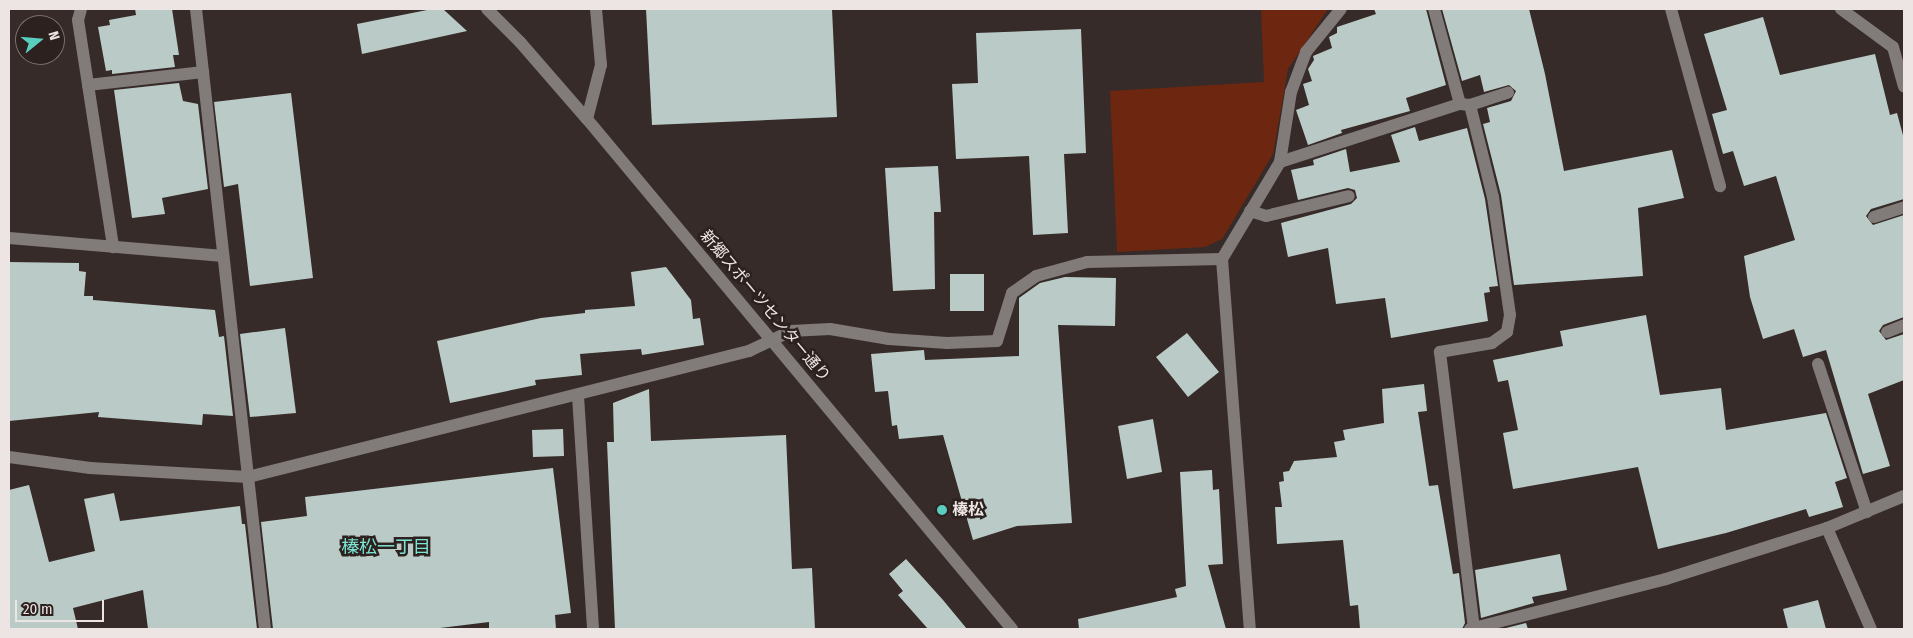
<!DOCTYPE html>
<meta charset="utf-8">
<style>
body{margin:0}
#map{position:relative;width:1913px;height:638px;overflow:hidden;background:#362b28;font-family:"Fira Sans Condensed","Noto Sans JP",sans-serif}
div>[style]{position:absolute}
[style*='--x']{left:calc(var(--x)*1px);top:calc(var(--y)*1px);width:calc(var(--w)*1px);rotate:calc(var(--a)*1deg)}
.green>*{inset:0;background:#6d260f}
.building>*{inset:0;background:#bacac7}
.minor>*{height:12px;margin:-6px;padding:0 6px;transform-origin:6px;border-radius:6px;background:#817b79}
.dots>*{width:14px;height:14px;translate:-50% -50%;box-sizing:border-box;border:2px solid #2c211e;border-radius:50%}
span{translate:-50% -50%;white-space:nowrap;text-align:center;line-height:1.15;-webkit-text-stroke:5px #2c211e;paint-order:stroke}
.street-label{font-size:16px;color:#ede5e3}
.poi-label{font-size:16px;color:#ede5e3;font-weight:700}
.left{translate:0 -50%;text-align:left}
.neighbourhood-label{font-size:18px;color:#7ce4d5}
.frame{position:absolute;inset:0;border:10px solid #ede5e3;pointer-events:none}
.north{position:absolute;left:15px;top:15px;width:50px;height:50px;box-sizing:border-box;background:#2c211e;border:1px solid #796f6d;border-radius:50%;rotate:73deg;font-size:14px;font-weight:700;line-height:20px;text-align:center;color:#ede5e3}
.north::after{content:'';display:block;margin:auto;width:18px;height:22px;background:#59cebf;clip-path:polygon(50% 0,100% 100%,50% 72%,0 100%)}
.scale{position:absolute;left:15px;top:600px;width:89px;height:22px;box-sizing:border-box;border:2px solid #ede5e3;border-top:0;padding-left:6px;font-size:15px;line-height:18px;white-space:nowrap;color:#ede5e3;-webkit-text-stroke:4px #2c211e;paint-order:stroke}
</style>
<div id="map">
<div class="green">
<div style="clip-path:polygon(1261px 9px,1328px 9px,1288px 69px,1273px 154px,1222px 239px,1205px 247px,1117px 252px,1110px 91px,1264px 82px)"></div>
</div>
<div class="building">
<div style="clip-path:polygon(135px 9px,172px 9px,179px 55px,173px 55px,175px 67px,112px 74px,112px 70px,106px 71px,98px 27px,110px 25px,109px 20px,136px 15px)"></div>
<div style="clip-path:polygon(432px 9px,443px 9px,467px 31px,362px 54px,357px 24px)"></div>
<div style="clip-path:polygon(646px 9px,832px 9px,837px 117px,652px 125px)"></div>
<div style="clip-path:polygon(1374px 9px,1426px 9px,1446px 85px,1406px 98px,1410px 111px,1341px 130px,1342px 133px,1308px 145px,1296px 110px,1309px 105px,1303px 84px,1312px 81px,1308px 69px,1314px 60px,1313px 56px,1332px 48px,1329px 37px,1337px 33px,1337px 27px,1376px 14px)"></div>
<div style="clip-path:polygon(1442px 9px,1529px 9px,1545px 74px,1564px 171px,1672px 150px,1684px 198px,1638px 208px,1643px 276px,1514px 285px,1501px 195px,1483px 124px,1490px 122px,1487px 108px,1511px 101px,1516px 91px,1509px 85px,1484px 92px,1480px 75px,1462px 81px)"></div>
<div style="clip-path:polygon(1763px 17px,1780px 75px,1875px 54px,1890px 115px,1897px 113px,1904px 139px,1904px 199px,1871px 209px,1866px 216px,1873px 225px,1904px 215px,1904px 317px,1883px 325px,1879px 331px,1886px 340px,1904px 334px,1904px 380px,1868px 394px,1890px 466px,1863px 474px,1826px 350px,1803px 357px,1794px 329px,1763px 339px,1750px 297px,1744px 256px,1795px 240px,1776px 176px,1744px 186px,1733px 151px,1723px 154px,1712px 114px,1727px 110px,1704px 34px)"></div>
<div style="clip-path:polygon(1081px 29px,1086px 153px,1064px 154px,1068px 233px,1033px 235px,1029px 156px,956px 159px,952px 84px,978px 83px,976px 33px)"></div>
<div style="clip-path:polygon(179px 83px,183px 101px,198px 104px,208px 189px,162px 198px,165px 214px,132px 218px,114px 90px)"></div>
<div style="clip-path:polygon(291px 93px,313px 278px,250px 286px,238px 184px,224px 187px,214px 102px)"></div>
<div style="clip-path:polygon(1415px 127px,1419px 141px,1467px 128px,1485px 199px,1498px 286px,1489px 287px,1490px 292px,1484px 293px,1488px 321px,1391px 338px,1385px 298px,1336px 304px,1328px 248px,1288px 257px,1281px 223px,1351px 204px,1357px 198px,1355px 190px,1348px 188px,1298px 200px,1291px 170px,1314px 165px,1313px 160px,1346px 149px,1350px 172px,1400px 162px,1391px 135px)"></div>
<div style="clip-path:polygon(938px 166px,941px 212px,934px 212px,935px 289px,893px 291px,885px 168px)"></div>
<div style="clip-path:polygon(9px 262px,79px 263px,79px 271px,86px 272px,84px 296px,93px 296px,93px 300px,215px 310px,219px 337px,224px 336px,233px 416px,203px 414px,202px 425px,98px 417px,99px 412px,9px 421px)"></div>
<div style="clip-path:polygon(666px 267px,691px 300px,693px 319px,700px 318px,704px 345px,642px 355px,641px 349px,580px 354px,582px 375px,535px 380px,536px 385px,450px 403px,437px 341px,541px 318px,585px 313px,585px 310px,635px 306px,631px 272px)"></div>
<div style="clip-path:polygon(950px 274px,984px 274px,984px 311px,950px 311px)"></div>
<div style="clip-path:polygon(1065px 277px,1116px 278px,1115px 326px,1058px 325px,1072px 523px,1017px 526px,973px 540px,943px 435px,899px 439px,897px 425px,892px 426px,888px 391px,875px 392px,871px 354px,924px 350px,925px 360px,1019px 356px,1019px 298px,1040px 283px)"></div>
<div style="clip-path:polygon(1646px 315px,1660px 395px,1721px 388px,1726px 430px,1826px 413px,1847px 478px,1835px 482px,1843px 507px,1809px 517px,1806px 509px,1726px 533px,1658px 549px,1638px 467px,1513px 489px,1503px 433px,1518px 430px,1508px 380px,1498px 382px,1493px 360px,1563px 346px,1560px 331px)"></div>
<div style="clip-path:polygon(285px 328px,296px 413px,250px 417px,240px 334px)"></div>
<div style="clip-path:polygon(1187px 333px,1219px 372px,1188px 397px,1156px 357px)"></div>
<div style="clip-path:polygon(1424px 384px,1427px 411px,1418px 412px,1429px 486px,1438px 485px,1453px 574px,1459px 573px,1465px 623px,1462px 629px,1360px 629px,1358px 605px,1350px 606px,1343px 540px,1277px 544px,1275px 507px,1282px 507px,1279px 482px,1284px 481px,1283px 472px,1289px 471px,1294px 461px,1337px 457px,1334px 442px,1345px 440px,1343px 430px,1384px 423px,1382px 389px)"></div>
<div style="clip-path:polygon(649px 389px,651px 441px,786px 435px,792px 569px,812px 568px,815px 629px,615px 629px,607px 442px,614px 442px,613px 403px)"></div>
<div style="clip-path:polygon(1153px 419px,1162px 472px,1127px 479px,1118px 426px)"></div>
<div style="clip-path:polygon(563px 429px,564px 456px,533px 457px,532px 430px)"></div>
<div style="clip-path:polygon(553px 468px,571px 613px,555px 615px,556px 629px,489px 629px,489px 622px,432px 629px,273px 629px,261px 522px,307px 516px,305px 497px)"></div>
<div style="clip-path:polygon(1212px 470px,1213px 490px,1219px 489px,1223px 564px,1208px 565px,1226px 629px,1079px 629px,1078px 619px,1177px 597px,1175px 589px,1186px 586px,1180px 472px)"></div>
<div style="clip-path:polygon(29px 485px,49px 562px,95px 551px,84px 499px,114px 493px,120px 521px,240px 506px,242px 524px,245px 524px,257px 629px,148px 629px,143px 590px,73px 608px,78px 629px,9px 629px,9px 490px)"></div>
<div style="clip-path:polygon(1560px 554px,1567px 590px,1532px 597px,1534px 603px,1481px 618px,1475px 570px)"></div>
<div style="clip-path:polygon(906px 559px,943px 600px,967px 629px,928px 629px,898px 595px,903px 591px,889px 574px)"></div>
<div style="clip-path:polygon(1818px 600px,1826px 629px,1788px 629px,1783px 609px)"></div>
<div style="clip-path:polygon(1526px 623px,1528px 629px,1502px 629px)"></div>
</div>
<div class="minor">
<div style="--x:81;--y:9;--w:11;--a:105"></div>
<div style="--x:78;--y:20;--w:230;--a:81.2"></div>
<div style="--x:196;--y:9;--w:624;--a:83.65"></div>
<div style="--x:487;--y:9;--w:47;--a:45"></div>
<div style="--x:520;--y:42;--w:102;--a:49"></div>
<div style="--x:587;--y:119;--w:664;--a:50.19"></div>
<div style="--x:1434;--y:9;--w:98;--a:74.7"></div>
<div style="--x:1671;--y:9;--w:184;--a:74.5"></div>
<div style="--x:1841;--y:9;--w:64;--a:36.2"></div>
<div style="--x:1893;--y:47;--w:41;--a:74.6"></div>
<div style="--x:88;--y:85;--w:116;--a:-6.4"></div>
<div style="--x:1470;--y:105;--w:40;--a:-18"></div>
<div style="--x:587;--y:119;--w:56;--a:-75.5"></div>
<div style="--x:601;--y:65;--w:56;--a:-95.1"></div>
<div style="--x:1280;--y:162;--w:189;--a:-17.9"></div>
<div style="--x:1460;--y:104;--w:10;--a:6"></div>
<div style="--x:1470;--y:105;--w:95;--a:76"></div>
<div style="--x:1493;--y:197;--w:119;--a:81.8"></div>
<div style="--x:1510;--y:315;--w:17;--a:100"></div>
<div style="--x:1507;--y:332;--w:19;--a:144"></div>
<div style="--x:1492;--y:343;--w:53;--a:170.2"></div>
<div style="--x:1440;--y:352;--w:278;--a:83"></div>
<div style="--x:1250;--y:211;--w:17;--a:17"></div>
<div style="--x:1266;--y:216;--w:85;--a:-13.5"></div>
<div style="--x:1874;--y:217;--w:32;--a:-18"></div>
<div style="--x:9;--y:238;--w:215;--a:4.8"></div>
<div style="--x:1222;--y:259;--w:371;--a:85.7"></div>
<div style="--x:1887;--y:332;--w:18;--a:-22"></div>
<div style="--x:1818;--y:364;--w:156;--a:71.7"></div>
<div style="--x:578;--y:396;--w:233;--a:86.3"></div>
<div style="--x:9;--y:457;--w:82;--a:7.7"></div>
<div style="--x:90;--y:468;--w:158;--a:3.3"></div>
<div style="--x:248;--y:477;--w:517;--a:-14.12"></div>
<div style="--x:749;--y:351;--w:47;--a:-25.5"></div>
<div style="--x:791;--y:331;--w:39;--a:-3"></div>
<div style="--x:830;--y:329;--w:60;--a:9.6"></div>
<div style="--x:889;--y:339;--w:58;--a:3.9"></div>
<div style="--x:947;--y:343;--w:50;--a:-2.3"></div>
<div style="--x:997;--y:341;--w:50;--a:-72.6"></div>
<div style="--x:1012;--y:293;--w:29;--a:-35"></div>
<div style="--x:1036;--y:276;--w:53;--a:-15.4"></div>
<div style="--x:1087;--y:262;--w:135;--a:-1.3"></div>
<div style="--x:1222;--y:259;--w:113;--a:-59.1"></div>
<div style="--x:1280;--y:162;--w:71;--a:-81.1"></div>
<div style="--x:1291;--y:92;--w:43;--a:-69.4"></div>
<div style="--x:1306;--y:52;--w:55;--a:-50.9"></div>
<div style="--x:1827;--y:528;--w:110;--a:66.5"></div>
<div style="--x:1470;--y:629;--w:202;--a:-14.3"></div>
<div style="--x:1666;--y:579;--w:169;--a:-17.6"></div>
<div style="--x:1827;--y:528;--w:83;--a:-22.6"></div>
</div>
<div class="dots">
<div style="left:942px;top:510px;background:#59cebf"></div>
</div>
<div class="street-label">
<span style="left:765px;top:306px;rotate:50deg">新郷スポーツセンター通り</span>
</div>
<div class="poi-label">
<span class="left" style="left:952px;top:510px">榛松</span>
</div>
<div class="neighbourhood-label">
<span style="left:386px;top:547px">榛松一丁目</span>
</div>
<div class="frame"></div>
<div class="north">N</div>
<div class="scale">20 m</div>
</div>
